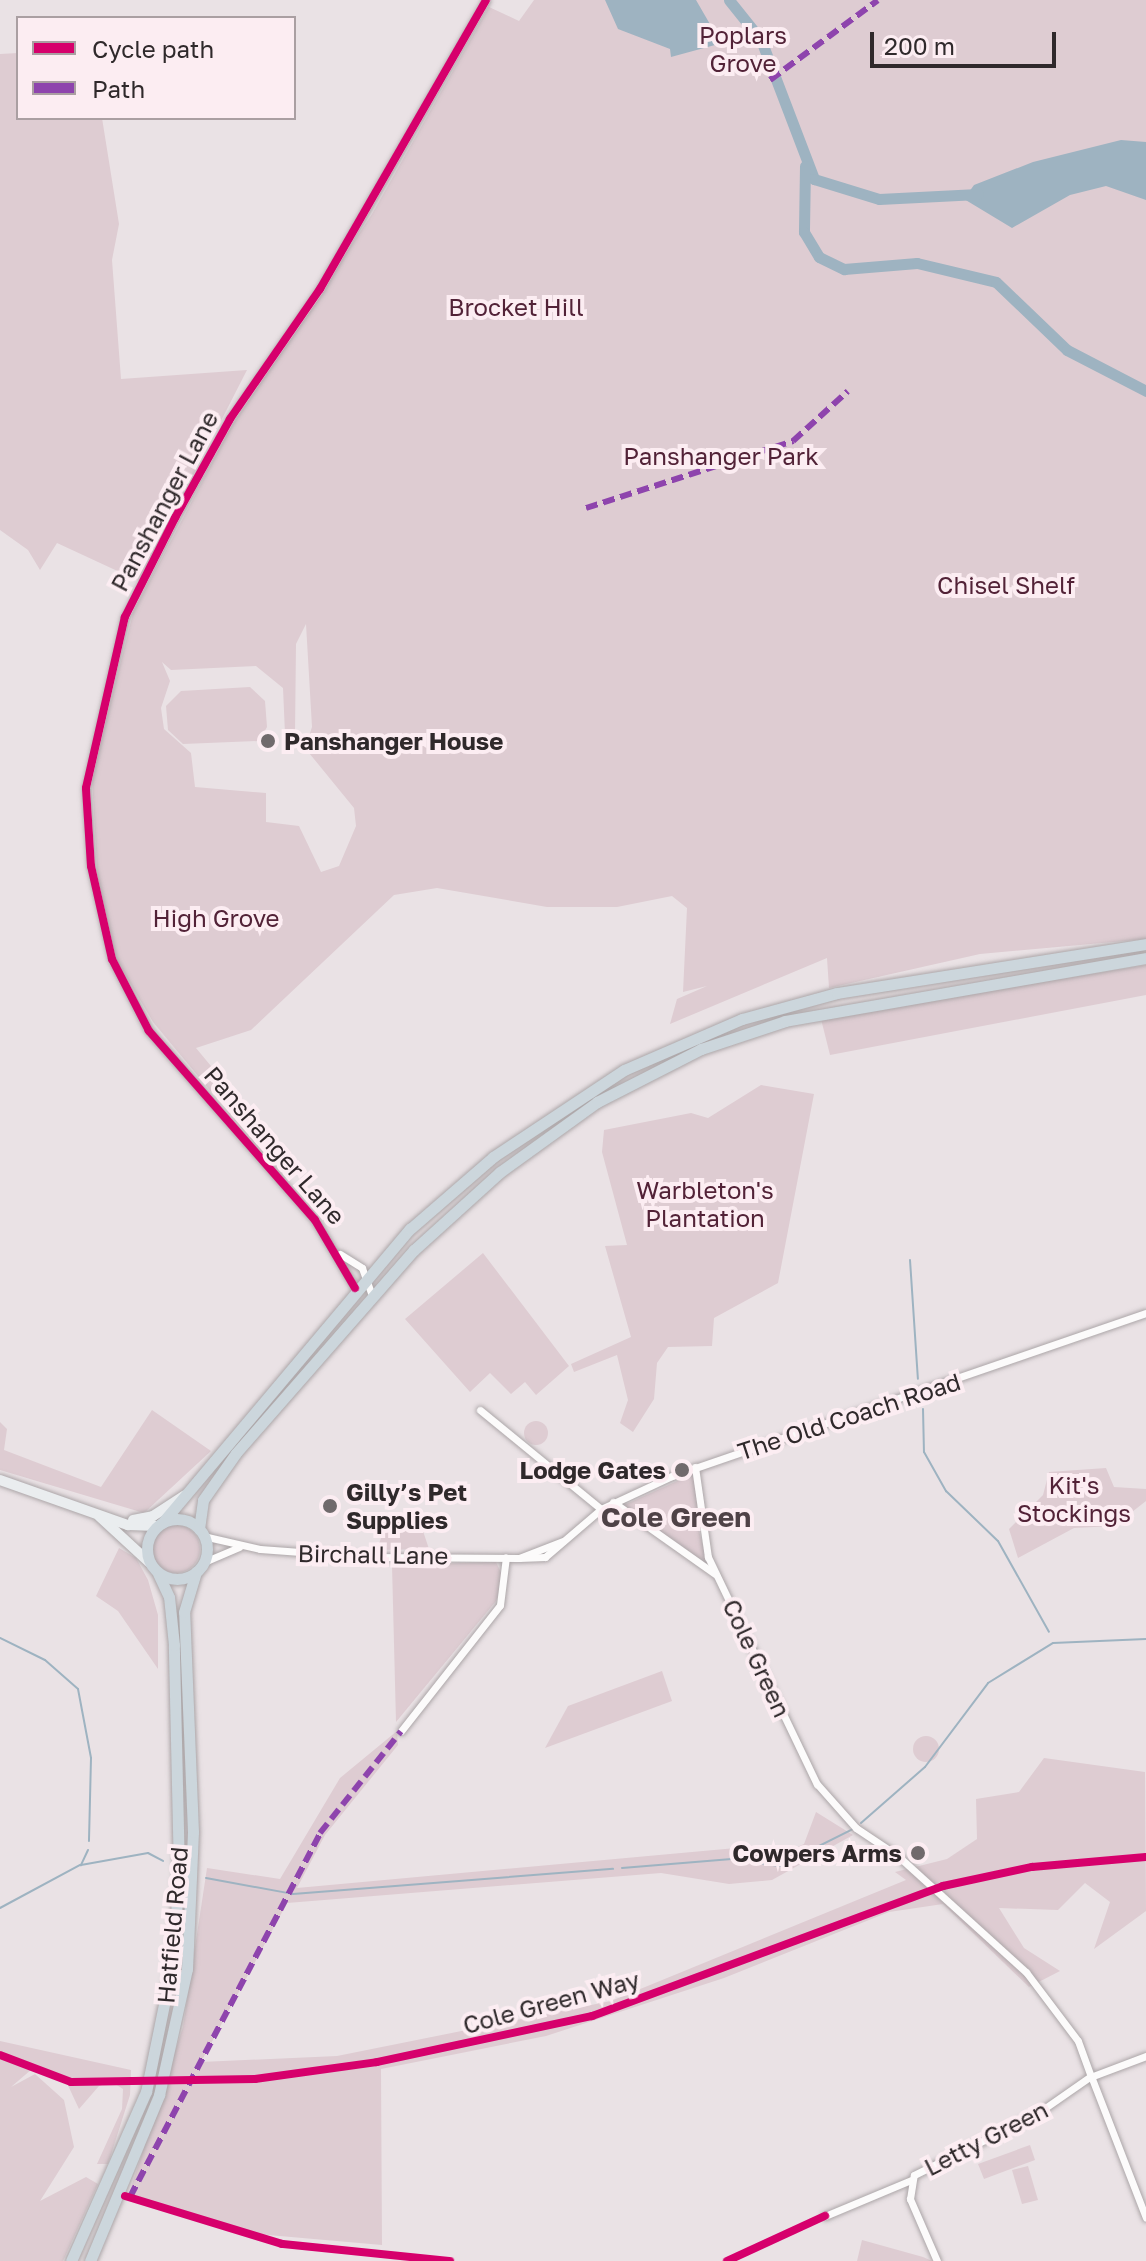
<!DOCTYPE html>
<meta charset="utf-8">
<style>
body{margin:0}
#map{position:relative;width:1146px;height:2261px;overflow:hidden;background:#eae2e5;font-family:"Golos Text",sans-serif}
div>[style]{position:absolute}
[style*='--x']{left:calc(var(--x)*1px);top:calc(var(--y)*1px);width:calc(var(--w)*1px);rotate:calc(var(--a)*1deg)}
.green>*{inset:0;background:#deccd2}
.round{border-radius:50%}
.water>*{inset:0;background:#9eb3c1}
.stream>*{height:2px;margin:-1px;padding:0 1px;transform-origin:1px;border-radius:1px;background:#9eb3c1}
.river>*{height:11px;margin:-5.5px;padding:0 5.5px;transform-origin:5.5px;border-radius:5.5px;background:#9eb3c1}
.roads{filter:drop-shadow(0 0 2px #aca6a8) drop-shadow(0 0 2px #aca6a8)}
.minor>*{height:7px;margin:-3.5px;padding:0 3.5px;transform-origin:3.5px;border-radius:3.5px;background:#fcfbfb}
.secondary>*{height:10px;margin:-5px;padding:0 5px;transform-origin:5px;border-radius:5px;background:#eaedef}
.trunk>*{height:11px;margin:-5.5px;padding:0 5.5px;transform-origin:5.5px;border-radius:5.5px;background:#ccd6dc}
.trunk>.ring{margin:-5.5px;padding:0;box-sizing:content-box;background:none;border:11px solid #ccd6dc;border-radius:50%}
.quiet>*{height:6px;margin-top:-3px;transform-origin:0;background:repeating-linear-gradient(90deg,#8e44ad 0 12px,transparent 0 18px)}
.cycleway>*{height:8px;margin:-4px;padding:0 4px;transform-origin:4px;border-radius:4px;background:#d6006c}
.dots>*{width:22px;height:22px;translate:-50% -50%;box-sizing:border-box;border:4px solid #fcedf2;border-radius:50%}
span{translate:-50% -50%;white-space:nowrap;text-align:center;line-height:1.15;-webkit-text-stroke:8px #fcedf2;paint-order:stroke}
.park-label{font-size:24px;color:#522237}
.street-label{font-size:24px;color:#2f292b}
.poi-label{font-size:24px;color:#2f292b;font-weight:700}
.left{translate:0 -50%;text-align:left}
.right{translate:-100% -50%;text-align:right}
.quarter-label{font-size:28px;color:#4f4247;font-weight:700}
.legend{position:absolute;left:16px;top:16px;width:280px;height:104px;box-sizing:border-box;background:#fcedf2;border:2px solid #aa9fa2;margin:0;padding:10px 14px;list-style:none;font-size:24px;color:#2f292b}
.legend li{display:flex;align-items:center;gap:16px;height:40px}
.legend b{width:40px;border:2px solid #aa9fa2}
.scale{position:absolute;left:870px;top:32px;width:186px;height:36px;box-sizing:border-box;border:4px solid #2f292b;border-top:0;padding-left:10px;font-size:24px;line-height:28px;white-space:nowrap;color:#2f292b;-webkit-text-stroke:6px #fcedf2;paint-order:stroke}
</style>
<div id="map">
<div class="green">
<div style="clip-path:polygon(evenodd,534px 0,1146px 0,1146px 939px,980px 954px,829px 988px,827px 958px,670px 1024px,677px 999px,707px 986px,683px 992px,687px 908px,672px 896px,617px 907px,547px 907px,437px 888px,394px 895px,251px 1030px,196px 1048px,299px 1172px,284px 1179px,153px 1022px,116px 959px,98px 884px,92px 777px,133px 613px,230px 429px,372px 214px,489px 7px,519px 21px,534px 0,306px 624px,312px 727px,305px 748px,354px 808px,356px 826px,339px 866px,321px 872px,299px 826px,266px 822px,266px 793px,195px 787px,191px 753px,164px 729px,161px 708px,170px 681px,162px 662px,171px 670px,256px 666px,283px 688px,285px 734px,295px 733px,296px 644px,306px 624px)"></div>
<div style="clip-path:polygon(18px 53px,18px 118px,102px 118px,119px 224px,112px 260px,121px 379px,247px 370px,139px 581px,57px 543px,40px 570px,28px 550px,0 530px,0 54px)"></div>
<div style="clip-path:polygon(250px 687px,265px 701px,267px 727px,259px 741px,183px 744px,168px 730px,166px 706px,181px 691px)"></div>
<div style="clip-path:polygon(1146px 965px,1146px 995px,830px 1055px,821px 1019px)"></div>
<div style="clip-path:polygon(761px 1085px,814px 1094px,778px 1283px,714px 1318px,712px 1346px,668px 1347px,657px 1363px,654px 1399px,633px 1432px,620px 1423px,628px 1400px,617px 1355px,574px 1372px,571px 1364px,631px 1337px,605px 1246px,627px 1245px,602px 1152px,604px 1130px,691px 1113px,708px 1118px)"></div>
<div style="clip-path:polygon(483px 1253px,569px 1366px,536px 1395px,525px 1382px,511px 1394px,490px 1373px,470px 1392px,405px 1319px)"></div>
<div style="clip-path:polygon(152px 1410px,211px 1451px,144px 1513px,0 1470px,0 1422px,7px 1429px,4px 1450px,101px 1487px)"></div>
<div class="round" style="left:524px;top:1421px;width:24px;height:24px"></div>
<div style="clip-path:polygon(1106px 1468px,1114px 1487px,1146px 1489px,1146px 1501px,1114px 1526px,1074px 1528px,1018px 1558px,1009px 1529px,1043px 1495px,1049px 1472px)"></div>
<div style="clip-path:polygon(695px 1473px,699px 1531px,709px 1567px,622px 1506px)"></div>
<div style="clip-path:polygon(389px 1514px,419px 1519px,429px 1549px,377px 1550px)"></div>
<div class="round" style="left:152px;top:1525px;width:48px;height:48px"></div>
<div style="clip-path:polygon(119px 1548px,136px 1558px,148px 1580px,158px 1615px,158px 1669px,118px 1611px,96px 1596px)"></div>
<div style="clip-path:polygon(496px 1562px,504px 1579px,496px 1601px,396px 1722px,392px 1565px)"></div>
<div style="clip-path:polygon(662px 1671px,672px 1701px,545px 1748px,568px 1706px)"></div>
<div style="clip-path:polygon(397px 1731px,398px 1745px,325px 1835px,297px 1888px,736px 1848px,783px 1854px,804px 1844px,816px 1812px,853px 1835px,772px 1880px,729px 1884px,661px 1873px,287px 1903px,201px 2062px,337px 2056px,611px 2001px,906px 1880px,895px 1872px,947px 1859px,977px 1839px,976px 1799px,1019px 1792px,1044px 1758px,1145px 1772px,1146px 1911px,1094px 1949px,1110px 1902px,1085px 1883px,1058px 1910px,999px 1908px,1024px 1948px,1060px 1971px,1029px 1987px,943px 1904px,889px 1912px,724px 1978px,546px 2036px,381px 2069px,382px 2245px,257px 2234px,128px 2197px,183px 2027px,207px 1868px,280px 1879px,340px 1778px)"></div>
<div class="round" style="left:913px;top:1736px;width:26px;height:26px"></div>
<div style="clip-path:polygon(0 2041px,131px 2070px,130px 2095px,108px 2164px,97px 2164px,122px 2109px,123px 2089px,112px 2082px,99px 2086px,79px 2109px,65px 2079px,32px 2069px,11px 2087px,35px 2074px,64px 2100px,74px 2147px,40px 2201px,86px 2177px,98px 2184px,63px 2261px,0 2261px)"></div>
<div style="clip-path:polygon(1030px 2145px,1035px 2160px,984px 2179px,978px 2164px)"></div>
<div style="clip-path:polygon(1028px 2166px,1038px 2200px,1022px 2204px,1012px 2170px)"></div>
<div style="clip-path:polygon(862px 2240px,923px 2257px,932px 2261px,857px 2261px)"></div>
</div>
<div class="water">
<div style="clip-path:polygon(605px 0,696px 0,718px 38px,715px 45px,671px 57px,670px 49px,618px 29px)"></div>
<div style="clip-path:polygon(1121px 140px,1146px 142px,1146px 200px,1106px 186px,1070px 195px,1012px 228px,964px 199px,974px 185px,1033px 162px)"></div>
</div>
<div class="stream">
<div style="--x:910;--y:1260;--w:119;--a:86.2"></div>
<div style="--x:923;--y:1409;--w:43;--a:88.7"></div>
<div style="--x:924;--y:1452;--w:45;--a:60.6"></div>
<div style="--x:946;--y:1491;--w:72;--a:43.9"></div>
<div style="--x:998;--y:1541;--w:104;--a:60.7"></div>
<div style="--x:0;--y:1638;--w:50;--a:26.1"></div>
<div style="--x:45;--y:1660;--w:44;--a:41.3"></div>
<div style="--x:78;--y:1689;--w:70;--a:79.3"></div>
<div style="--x:91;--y:1758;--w:83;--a:91.4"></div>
<div style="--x:1053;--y:1643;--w:93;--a:-2.5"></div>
<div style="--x:861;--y:1823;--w:85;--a:-41.2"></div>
<div style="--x:925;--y:1767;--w:105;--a:-53.1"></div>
<div style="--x:988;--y:1683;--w:76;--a:-31.6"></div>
<div style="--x:88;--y:1850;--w:17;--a:115"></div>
<div style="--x:81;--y:1865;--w:68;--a:-10.2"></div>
<div style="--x:148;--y:1853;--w:17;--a:28"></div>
<div style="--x:622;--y:1868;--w:110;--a:-4.7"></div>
<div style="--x:732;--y:1859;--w:48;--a:8.5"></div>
<div style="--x:779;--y:1866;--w:83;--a:-26.6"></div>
<div style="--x:206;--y:1878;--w:88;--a:10.4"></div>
<div style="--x:293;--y:1894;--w:321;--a:-4.5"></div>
<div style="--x:0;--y:1908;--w:91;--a:-28.3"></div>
</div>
<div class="river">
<div style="--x:729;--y:0;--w:51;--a:51.3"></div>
<div style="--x:761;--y:40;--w:149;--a:69.1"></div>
<div style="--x:814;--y:179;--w:68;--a:17.1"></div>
<div style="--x:879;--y:199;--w:99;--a:-2.9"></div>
<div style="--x:805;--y:166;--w:66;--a:90.9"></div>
<div style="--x:804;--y:232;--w:29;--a:59"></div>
<div style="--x:819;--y:257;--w:28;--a:26"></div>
<div style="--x:844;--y:269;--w:73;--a:-4.7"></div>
<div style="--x:917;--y:263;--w:81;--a:13.5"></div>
<div style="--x:996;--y:282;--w:98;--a:43.8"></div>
<div style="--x:1067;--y:350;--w:89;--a:27.4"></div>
</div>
<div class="roads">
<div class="minor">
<div style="--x:340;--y:1254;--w:26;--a:32"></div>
<div style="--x:362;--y:1268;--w:30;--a:70"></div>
<div style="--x:355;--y:1288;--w:79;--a:-120.5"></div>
<div style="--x:315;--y:1220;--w:252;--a:-131.3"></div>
<div style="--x:149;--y:1031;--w:81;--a:-117.2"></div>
<div style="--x:112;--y:959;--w:95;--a:-102.7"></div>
<div style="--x:91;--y:866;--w:78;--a:-93.7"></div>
<div style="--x:86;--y:788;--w:175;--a:-77.2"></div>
<div style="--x:125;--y:617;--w:111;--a:-63.2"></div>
<div style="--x:175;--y:518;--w:113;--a:-60.9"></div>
<div style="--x:230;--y:419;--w:158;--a:-55.3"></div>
<div style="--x:320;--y:289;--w:333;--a:-60.1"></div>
<div style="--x:480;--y:1410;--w:156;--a:39.3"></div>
<div style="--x:695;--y:1467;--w:91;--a:81.8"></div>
<div style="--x:708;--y:1557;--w:252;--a:64.4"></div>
<div style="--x:817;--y:1784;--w:59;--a:48.4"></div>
<div style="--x:856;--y:1828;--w:50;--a:33.7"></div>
<div style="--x:898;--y:1856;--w:173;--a:42.2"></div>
<div style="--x:1026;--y:1972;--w:86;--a:53"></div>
<div style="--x:1078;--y:2041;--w:37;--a:70"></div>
<div style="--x:613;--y:1502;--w:125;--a:35.2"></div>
<div style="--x:203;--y:1536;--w:58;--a:12.8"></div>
<div style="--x:260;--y:1549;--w:108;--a:4.2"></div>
<div style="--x:368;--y:1557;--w:151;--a:0.4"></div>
<div style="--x:519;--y:1558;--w:47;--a:-21.1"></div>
<div style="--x:519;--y:1558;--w:26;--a:-2"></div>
<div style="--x:545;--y:1557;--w:74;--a:-40.6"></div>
<div style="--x:601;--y:1509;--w:78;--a:-24.9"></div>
<div style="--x:672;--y:1476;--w:501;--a:-18.98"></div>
<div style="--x:204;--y:1562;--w:38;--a:-23"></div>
<div style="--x:401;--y:1731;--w:160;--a:-51.8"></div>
<div style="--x:500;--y:1605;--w:48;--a:-82.9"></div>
<div style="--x:1091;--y:2076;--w:152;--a:68.8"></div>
<div style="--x:1093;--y:2076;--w:57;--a:-20.7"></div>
<div style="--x:825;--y:2216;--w:93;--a:-22.7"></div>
<div style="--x:937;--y:2261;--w:68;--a:-113.5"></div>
<div style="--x:910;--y:2199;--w:24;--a:-81"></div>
<div style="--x:914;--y:2175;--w:135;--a:-26.4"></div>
<div style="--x:1035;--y:2115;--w:68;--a:-34.9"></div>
</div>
<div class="secondary">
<div style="--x:0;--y:1480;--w:136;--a:19.4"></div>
<div style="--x:128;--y:1525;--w:29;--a:2"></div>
<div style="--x:99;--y:1516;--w:69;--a:42.7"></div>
<div style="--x:133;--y:1520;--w:20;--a:-11"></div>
<div style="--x:153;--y:1516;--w:38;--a:-33"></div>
</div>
<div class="trunk">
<div class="ring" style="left:147px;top:1519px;width:49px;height:49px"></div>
<div style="--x:162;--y:1523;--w:385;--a:-49.9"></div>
<div style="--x:410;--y:1229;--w:110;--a:-40.9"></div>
<div style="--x:493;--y:1157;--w:157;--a:-33.6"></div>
<div style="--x:624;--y:1070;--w:129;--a:-23.4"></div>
<div style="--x:742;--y:1019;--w:98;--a:-15.3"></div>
<div style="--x:837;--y:993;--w:313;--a:-9"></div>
<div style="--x:199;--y:1529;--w:29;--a:-82"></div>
<div style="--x:203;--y:1500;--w:57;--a:-54.9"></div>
<div style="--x:236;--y:1453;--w:270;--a:-48.8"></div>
<div style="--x:414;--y:1250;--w:116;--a:-42.2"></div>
<div style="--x:500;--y:1172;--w:120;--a:-35.8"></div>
<div style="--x:597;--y:1102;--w:117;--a:-27"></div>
<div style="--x:701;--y:1049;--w:89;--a:-18.4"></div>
<div style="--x:785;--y:1021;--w:366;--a:-9.9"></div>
<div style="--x:71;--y:2261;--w:185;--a:-66.1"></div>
<div style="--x:146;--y:2092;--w:130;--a:-78.4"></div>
<div style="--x:172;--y:1965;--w:92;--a:-85.6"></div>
<div style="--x:179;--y:1873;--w:228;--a:-91.3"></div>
<div style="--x:174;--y:1645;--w:48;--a:-95.9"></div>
<div style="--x:169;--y:1597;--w:26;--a:-115"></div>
<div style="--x:90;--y:2261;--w:180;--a:-67.4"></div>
<div style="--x:159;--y:2095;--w:129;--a:-77.5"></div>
<div style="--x:187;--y:1969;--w:137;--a:-87.5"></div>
<div style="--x:193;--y:1832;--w:220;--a:-92.3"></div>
<div style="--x:184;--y:1612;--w:42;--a:-73.3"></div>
</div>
</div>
<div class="quiet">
<div style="--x:770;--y:80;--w:134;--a:-36.5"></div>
<div style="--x:586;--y:508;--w:218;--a:-17.9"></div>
<div style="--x:793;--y:441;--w:74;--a:-42.3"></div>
<div style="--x:130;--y:2197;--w:411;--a:-62.4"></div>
<div style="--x:320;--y:1833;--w:130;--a:-51.5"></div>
</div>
<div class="cycleway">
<div style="--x:355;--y:1288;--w:79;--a:-120.5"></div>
<div style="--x:315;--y:1220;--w:252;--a:-131.3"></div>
<div style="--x:149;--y:1031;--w:81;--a:-117.2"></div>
<div style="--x:112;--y:959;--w:95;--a:-102.7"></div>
<div style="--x:91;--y:866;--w:78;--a:-93.7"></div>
<div style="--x:86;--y:788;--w:175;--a:-77.2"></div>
<div style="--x:125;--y:617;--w:111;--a:-63.2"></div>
<div style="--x:175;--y:518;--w:113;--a:-60.9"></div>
<div style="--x:230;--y:419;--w:158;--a:-55.3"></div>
<div style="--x:320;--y:289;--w:333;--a:-60.1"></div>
<div style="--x:0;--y:2055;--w:76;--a:20.8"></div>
<div style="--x:71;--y:2082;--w:184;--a:-0.9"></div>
<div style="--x:255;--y:2079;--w:123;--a:-7.9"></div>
<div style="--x:377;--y:2062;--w:220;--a:-12.1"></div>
<div style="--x:592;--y:2016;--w:374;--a:-20.3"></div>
<div style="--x:943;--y:1886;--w:91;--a:-12.1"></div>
<div style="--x:1032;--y:1867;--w:114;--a:-5"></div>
<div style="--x:125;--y:2196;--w:164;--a:17"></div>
<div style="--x:282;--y:2244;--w:169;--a:5.8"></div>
<div style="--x:727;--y:2261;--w:108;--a:-24.7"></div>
</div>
<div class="dots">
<div style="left:268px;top:741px;background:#706a6c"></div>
<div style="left:682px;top:1470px;background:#706a6c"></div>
<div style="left:330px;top:1506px;background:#706a6c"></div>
<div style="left:918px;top:1853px;background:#706a6c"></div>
</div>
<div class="park-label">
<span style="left:743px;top:49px">Poplars<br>Grove</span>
<span style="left:516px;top:307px">Brocket Hill</span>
<span style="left:721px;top:456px">Panshanger Park</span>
<span style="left:1006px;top:585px">Chisel Shelf</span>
<span style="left:216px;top:918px">High Grove</span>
<span style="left:705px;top:1204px">Warbleton's<br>Plantation</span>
<span style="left:1074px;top:1499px">Kit's<br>Stockings</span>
</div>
<div class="street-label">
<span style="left:164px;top:501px;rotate:-62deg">Panshanger Lane</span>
<span style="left:275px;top:1145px;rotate:49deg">Panshanger Lane</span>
<span style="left:849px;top:1416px;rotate:-18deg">The Old Coach Road</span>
<span style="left:373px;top:1554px;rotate:1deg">Birchall Lane</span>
<span style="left:757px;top:1658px;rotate:65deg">Cole Green</span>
<span style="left:172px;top:1925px;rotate:-85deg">Hatfield Road</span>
<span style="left:551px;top:2002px;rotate:-15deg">Cole Green Way</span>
<span style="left:986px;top:2138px;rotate:-27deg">Letty Green</span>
</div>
<div class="poi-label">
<span class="left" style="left:284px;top:741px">Panshanger House</span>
<span class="right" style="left:666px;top:1470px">Lodge Gates</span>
<span class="left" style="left:346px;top:1506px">Gilly’s Pet<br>Supplies</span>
<span class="right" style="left:902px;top:1853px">Cowpers Arms</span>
</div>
<div class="quarter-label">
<span style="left:676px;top:1517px">Cole Green</span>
</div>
<ul class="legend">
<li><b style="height:10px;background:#d6006c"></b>Cycle path</li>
<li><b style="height:10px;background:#8e44ad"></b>Path</li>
</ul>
<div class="scale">200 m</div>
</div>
